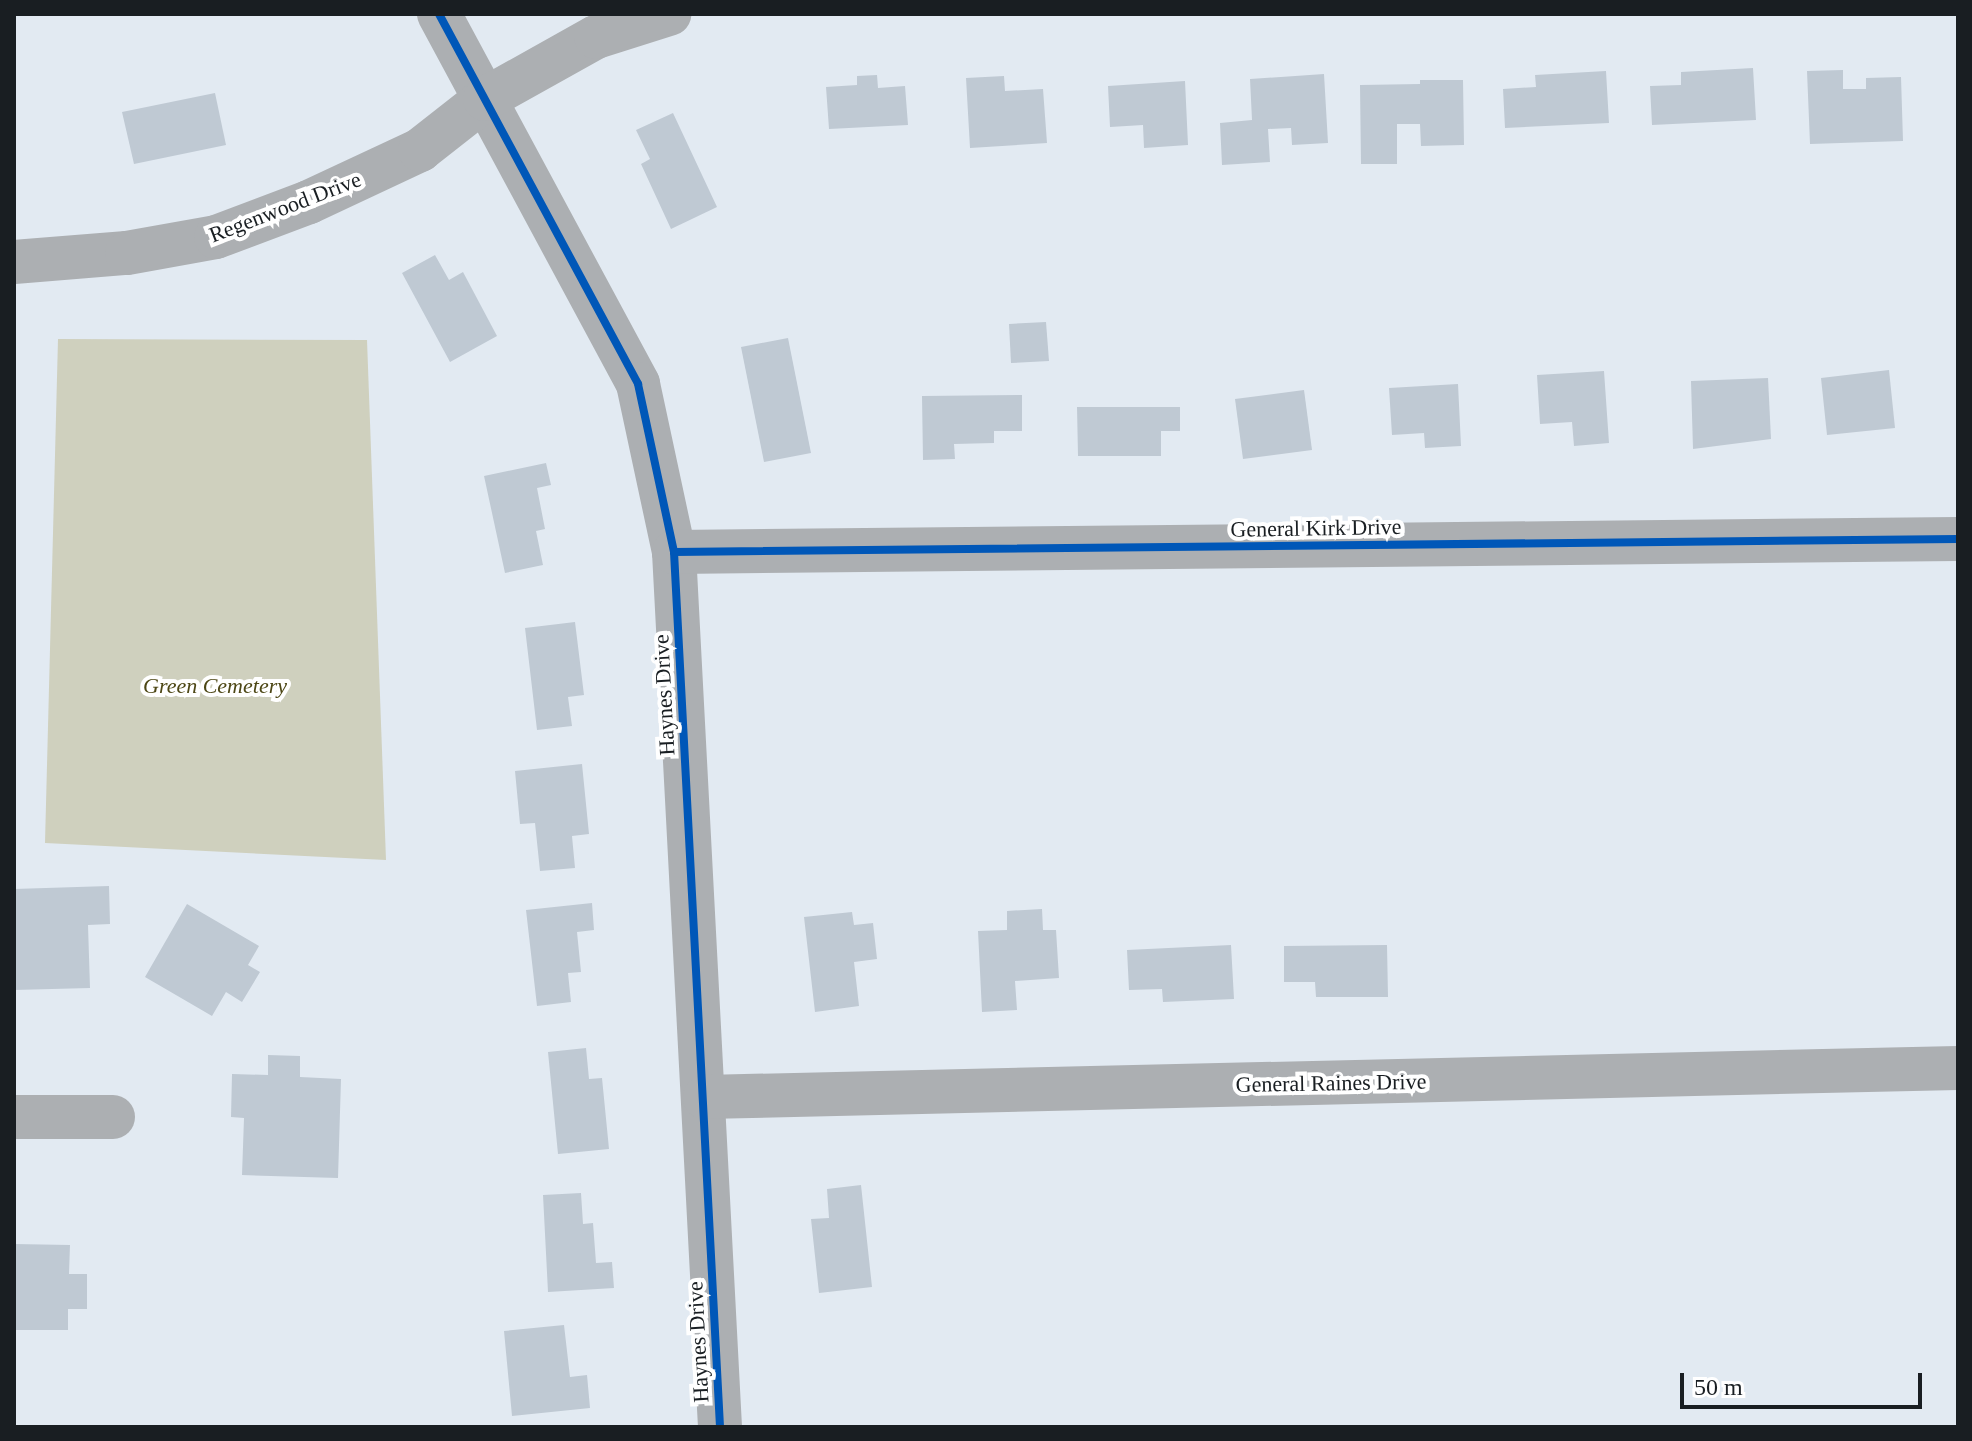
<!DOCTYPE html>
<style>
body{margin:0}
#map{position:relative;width:1972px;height:1441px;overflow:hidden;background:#e2eaf2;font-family:"Times New Roman",serif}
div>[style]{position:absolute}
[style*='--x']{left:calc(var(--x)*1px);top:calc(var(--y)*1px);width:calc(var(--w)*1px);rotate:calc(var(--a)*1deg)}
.green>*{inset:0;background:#cfd0be}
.building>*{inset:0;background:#bfc9d3}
.minor>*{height:44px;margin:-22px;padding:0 22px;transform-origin:22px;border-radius:22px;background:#acafb2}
.cycleway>*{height:8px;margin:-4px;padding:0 4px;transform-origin:4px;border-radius:4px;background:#0057b8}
span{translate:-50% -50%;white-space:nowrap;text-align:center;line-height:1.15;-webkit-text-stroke:8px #fff;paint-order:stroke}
.street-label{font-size:22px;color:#191e22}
.park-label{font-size:22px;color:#4d4715;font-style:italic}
.frame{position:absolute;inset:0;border:16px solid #191e22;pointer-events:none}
.scale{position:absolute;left:1680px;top:1373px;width:242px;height:36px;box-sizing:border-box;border:4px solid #191e22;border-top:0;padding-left:10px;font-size:24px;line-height:28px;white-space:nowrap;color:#191e22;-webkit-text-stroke:6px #fff;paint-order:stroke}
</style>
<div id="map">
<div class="green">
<div style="clip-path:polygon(58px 339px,367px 340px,386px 860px,45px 843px)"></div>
</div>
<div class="building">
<div style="clip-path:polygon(1753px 68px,1756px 120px,1652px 125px,1650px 86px,1681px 85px,1681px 72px)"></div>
<div style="clip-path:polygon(1843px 70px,1843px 89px,1866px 89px,1866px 78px,1901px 77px,1903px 141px,1810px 144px,1807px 71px)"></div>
<div style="clip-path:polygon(1606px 71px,1609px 123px,1505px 128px,1503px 89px,1536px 87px,1535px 75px)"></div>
<div style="clip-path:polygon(1324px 74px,1328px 143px,1292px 145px,1291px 128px,1268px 129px,1270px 162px,1222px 165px,1220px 123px,1252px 120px,1250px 79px)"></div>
<div style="clip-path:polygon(877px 75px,878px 88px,905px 86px,908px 125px,829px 129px,826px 87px,857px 85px,857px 76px)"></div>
<div style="clip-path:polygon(1004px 76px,1005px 91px,1043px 89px,1047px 143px,970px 148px,966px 78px)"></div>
<div style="clip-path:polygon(1420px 80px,1463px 80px,1464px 145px,1421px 146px,1420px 124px,1397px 124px,1397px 164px,1361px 164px,1360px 85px,1420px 84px)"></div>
<div style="clip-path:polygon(1185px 81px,1188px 145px,1144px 148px,1143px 125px,1110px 127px,1108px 86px)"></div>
<div style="clip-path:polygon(215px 93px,226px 145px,134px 164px,122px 112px)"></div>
<div style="clip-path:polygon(673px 113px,717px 207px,671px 229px,641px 164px,650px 159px,636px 130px)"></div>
<div style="clip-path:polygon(435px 255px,449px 280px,463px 272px,497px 336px,450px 362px,402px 273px)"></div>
<div style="clip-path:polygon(1046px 322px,1049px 361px,1011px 363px,1009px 324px)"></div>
<div style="clip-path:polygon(788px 338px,811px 453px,764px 462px,741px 347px)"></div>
<div style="clip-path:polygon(1889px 370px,1895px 428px,1827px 435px,1821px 378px)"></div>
<div style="clip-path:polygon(1604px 371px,1609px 443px,1574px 446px,1572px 422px,1540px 424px,1537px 375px)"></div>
<div style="clip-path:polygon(1768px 378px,1771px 439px,1693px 449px,1691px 381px)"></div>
<div style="clip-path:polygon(1458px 384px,1461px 446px,1425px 448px,1424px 433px,1392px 435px,1389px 388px)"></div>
<div style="clip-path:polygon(1304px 390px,1312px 450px,1243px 459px,1235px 399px)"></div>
<div style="clip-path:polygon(1022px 395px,1022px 431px,994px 431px,994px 443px,954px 444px,955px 459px,923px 460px,922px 396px)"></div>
<div style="clip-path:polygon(1077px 407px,1180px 407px,1180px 431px,1161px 431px,1161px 456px,1078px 456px)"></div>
<div style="clip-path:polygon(546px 463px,551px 485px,537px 488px,545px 529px,536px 531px,543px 565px,505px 573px,484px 476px)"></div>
<div style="clip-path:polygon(575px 622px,584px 695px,568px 697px,572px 726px,537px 730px,525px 628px)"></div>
<div style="clip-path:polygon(582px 764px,589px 834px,572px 836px,575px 868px,540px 871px,535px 823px,520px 824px,515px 771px)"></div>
<div style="clip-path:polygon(109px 886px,110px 924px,88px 925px,90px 988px,14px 990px,14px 889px)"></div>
<div style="clip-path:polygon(592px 903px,594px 930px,577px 932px,581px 972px,568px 973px,571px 1002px,537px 1006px,526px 910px)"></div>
<div style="clip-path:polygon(187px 904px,259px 946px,248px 965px,260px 972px,242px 1002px,226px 992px,212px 1016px,145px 977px)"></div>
<div style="clip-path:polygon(1042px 909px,1043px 930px,1056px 930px,1059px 978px,1015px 981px,1017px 1010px,982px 1012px,978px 931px,1007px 930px,1007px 911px)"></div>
<div style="clip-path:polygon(852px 912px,854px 925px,873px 923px,877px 959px,854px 962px,859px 1006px,815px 1012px,804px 917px)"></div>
<div style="clip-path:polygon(1231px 945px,1234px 999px,1163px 1002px,1162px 989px,1129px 990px,1127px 950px)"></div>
<div style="clip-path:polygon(1387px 945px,1388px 997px,1316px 997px,1315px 982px,1284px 982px,1284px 946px)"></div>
<div style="clip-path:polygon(586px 1048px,589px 1079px,602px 1078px,609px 1149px,558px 1154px,548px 1052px)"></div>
<div style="clip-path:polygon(268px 1055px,300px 1056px,300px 1077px,341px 1079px,338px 1178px,242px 1175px,244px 1118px,231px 1117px,232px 1074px,268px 1075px)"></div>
<div style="clip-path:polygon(861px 1185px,872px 1287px,819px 1293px,811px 1219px,829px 1218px,827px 1189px)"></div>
<div style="clip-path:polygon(581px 1193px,583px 1224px,593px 1223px,596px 1263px,612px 1262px,614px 1288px,548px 1292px,543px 1195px)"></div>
<div style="clip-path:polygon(14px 1244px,70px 1245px,69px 1274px,87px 1274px,87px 1309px,68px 1309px,68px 1330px,14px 1330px)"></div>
<div style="clip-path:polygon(564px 1325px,570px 1377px,587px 1375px,590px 1408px,512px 1416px,504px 1331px)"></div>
</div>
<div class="minor">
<div style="--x:439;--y:14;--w:420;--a:61.7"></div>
<div style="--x:638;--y:384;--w:172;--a:77.9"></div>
<div style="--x:674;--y:552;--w:876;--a:86.99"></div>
<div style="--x:14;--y:262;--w:113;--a:-4.6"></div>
<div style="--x:127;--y:253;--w:90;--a:-10.2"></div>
<div style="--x:216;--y:237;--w:99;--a:-20.6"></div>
<div style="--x:309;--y:202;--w:123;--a:-25.1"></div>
<div style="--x:420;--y:150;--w:83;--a:-38.1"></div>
<div style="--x:485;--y:99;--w:127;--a:-29.2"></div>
<div style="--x:596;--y:37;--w:77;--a:-17.5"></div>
<div style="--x:674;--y:552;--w:1284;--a:-0.58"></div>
<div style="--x:705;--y:1097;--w:1253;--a:-1.33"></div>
<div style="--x:14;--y:1117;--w:99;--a:0"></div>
</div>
<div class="cycleway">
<div style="--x:439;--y:14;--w:420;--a:61.7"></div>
<div style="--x:638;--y:384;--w:172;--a:77.9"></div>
<div style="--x:674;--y:552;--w:876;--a:86.99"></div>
<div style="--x:674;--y:552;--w:1284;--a:-0.58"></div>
</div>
<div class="street-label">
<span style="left:285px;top:207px;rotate:-21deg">Regenwood Drive</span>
<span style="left:1316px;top:528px;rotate:-1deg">General Kirk Drive</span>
<span style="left:664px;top:695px;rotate:-93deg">Haynes Drive</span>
<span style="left:1331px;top:1083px;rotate:-1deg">General Raines Drive</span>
<span style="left:698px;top:1342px;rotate:-93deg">Haynes Drive</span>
</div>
<div class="park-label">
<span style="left:215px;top:686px">Green Cemetery</span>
</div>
<div class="frame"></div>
<div class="scale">50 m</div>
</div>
